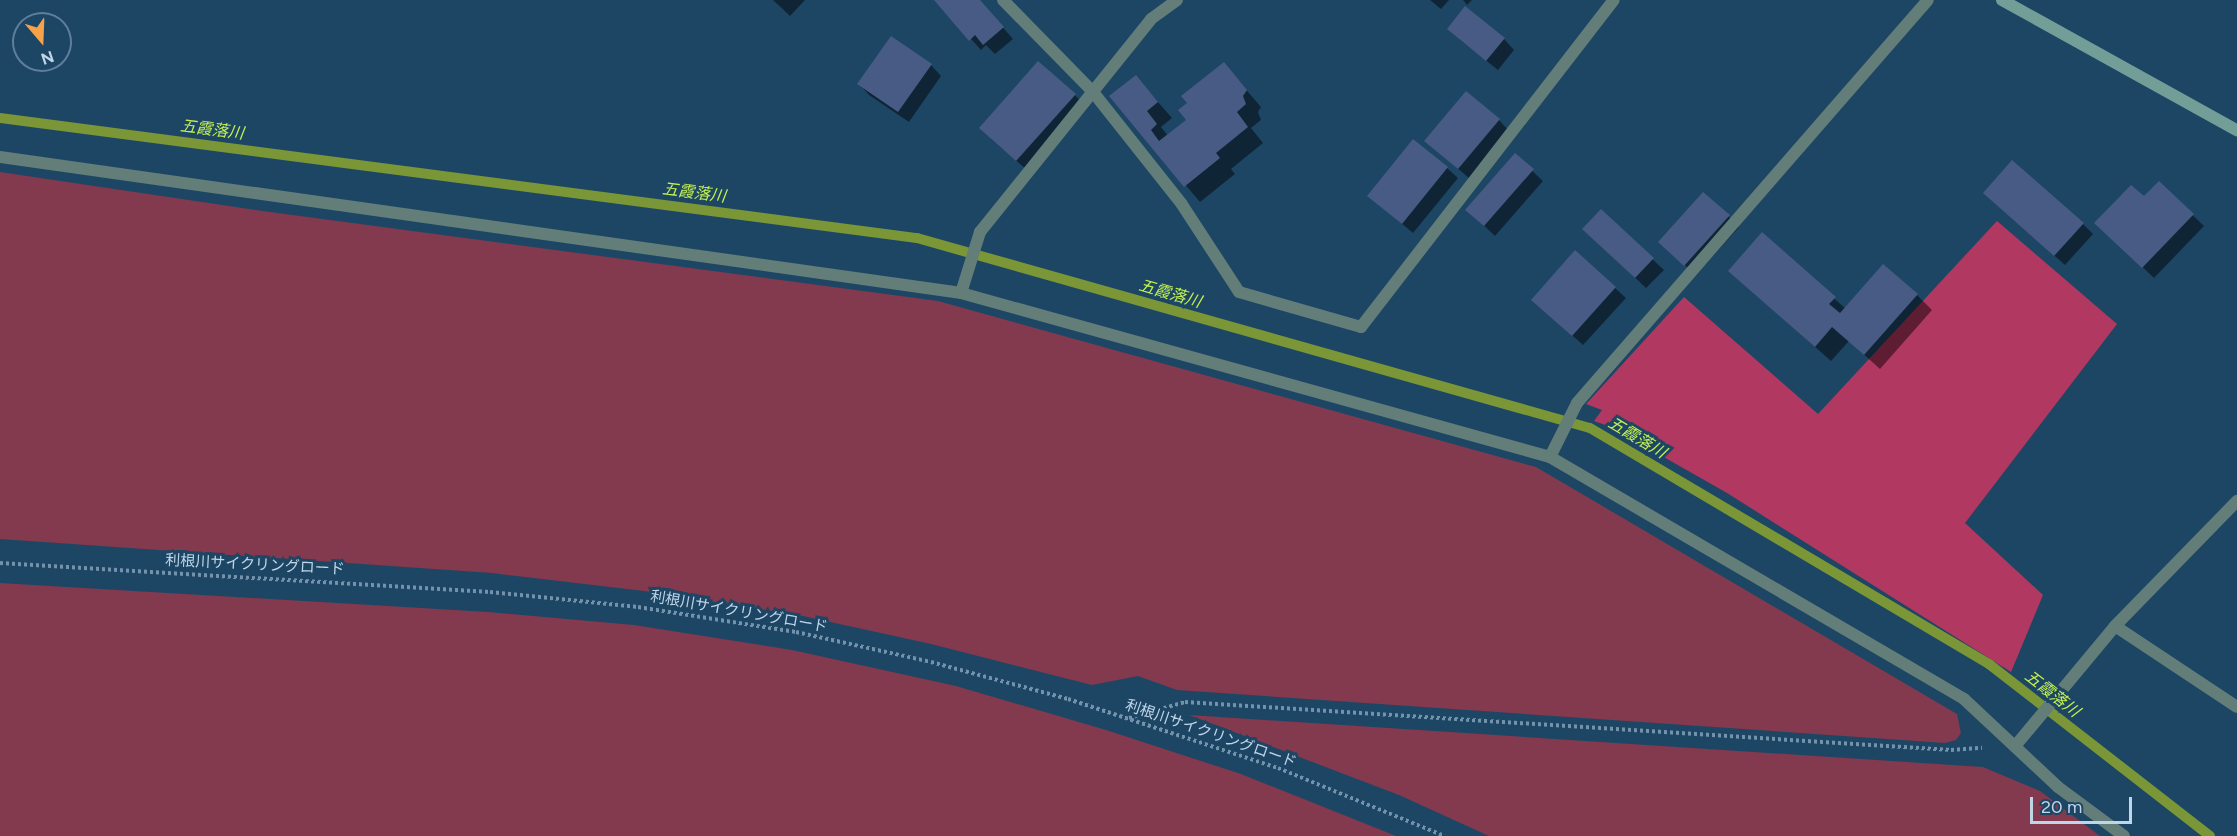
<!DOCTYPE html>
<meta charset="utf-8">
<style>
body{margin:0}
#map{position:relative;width:2237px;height:836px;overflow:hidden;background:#1d4665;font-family:Figtree,"Noto Sans JP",sans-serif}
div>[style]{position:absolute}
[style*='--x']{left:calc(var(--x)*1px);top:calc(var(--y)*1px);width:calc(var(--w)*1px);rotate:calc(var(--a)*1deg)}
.green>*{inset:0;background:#83394e}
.forest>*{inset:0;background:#b13860}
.shadow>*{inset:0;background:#0007}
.stream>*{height:10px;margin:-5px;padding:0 5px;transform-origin:5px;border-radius:5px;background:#7a9636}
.building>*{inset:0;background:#475b84}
.path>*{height:4px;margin-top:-2px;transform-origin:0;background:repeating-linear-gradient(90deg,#7392ab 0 3px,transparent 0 6px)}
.lane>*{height:12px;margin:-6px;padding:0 6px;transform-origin:6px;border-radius:6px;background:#637e79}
.street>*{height:12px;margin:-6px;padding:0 6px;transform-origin:6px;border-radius:6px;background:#637e79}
.secondary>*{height:12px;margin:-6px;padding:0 6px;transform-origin:6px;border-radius:6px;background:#739e98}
span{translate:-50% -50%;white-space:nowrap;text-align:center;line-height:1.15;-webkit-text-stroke:6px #1d4665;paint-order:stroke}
.street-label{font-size:15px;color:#bfd5e8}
.water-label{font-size:16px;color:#c3f151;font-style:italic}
.north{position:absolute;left:12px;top:12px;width:60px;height:60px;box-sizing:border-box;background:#1d4665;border:2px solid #5e7f99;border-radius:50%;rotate:161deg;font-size:16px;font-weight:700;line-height:24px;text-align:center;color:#bfd5e8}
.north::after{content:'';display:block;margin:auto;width:21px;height:27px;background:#f7a248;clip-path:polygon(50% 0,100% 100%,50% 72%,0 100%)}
.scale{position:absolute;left:2030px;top:797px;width:102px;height:27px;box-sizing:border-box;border:3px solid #bfd5e8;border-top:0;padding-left:8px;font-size:18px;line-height:21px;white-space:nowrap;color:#bfd5e8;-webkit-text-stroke:4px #1d4665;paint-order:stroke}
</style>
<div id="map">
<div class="green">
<div style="clip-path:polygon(0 172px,270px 212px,938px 301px,1536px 467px,1957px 714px,1961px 733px,1956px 740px,1945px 743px,1177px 690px,1138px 676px,1092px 685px,931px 644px,803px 616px,644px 591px,492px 573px,0 539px)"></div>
<div style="clip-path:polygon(0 583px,488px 612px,634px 625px,792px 650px,956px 686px,1106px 730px,1241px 774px,1396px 836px,0 836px)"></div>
<div style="clip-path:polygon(1189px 715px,1983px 767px,2040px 791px,2100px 836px,1489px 836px,1399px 795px)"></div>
</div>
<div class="forest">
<div style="clip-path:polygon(1997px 221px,2117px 324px,1965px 523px,2043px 595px,2011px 672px,1727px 493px,1611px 427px,1594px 421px,1602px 410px,1586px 404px,1684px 297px,1818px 414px)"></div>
</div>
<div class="shadow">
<div style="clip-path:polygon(773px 0,805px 0,790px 16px)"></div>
<div style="clip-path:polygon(936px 0,979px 0,1013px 39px,995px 54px,986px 45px,981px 50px)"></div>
<div style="clip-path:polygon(1430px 0,1449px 0,1441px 9px)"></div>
<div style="clip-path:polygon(1463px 0,1472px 0,1467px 5px)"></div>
<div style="clip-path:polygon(1459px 39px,1504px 39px,1514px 50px,1498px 70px)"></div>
<div style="clip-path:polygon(1224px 64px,1261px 107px,1258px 112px,1261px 120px,1251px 128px,1263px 143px,1231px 169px,1235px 174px,1200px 202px,1111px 97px,1136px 77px,1172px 118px,1161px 127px,1168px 136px,1188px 120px)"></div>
<div style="clip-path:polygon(931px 65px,941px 76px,909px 122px,869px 95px,859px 84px)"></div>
<div style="clip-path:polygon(1075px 95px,1085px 106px,1027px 170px,991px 139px)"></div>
<div style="clip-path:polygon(1499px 120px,1509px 131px,1469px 178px,1437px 151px)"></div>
<div style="clip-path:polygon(1515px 155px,1543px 181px,1495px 236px,1478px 220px)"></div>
<div style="clip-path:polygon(1447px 168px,1458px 178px,1413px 233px,1369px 196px)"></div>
<div style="clip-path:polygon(2159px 183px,2204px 226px,2154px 278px,2107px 233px)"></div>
<div style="clip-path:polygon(1995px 203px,2083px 224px,2093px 234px,2065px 265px)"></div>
<div style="clip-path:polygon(1601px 211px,1664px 270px,1646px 288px,1595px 240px)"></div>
<div style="clip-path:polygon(1728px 216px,1739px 227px,1696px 275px,1670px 252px)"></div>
<div style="clip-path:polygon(1762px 234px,1846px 309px,1917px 295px,1932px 310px,1880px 369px,1849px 341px,1831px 361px,1746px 286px)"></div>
<div style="clip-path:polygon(1615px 288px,1626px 298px,1583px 345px,1544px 310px)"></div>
</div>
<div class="stream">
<div style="--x:0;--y:118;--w:925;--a:7.46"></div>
<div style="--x:917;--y:238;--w:699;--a:15.77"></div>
<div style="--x:1590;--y:428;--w:464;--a:30.6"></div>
<div style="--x:1989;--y:664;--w:280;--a:37.9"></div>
</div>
<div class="building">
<div style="clip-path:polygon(934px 0,980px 0,1004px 27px,983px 45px,975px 35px,969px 41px)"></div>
<div style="clip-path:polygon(1465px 6px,1505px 38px,1486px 61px,1447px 29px)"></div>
<div style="clip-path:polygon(891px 36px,932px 64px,898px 112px,857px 84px)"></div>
<div style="clip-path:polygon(1038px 61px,1076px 94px,1016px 161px,979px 128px)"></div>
<div style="clip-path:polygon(1224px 62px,1247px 90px,1243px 96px,1246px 104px,1237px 112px,1248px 127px,1216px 153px,1220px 158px,1184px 187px,1109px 96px,1136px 75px,1158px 102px,1147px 111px,1157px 124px,1151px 130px,1159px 141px,1186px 120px,1178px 110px,1187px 103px,1181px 96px)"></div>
<div style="clip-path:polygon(1466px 91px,1500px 119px,1458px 169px,1424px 141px)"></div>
<div style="clip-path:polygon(1413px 139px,1448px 167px,1402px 224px,1367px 196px)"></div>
<div style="clip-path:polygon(1515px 153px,1534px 169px,1484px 226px,1465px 210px)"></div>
<div style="clip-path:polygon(2012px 160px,2084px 223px,2054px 256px,1983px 193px)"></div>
<div style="clip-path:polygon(2159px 181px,2194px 214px,2142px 268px,2094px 223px,2131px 185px,2144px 196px)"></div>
<div style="clip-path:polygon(1703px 192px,1730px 215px,1684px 266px,1658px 242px)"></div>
<div style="clip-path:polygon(1601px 209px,1654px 258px,1635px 278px,1582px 229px)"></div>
<div style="clip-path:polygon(1762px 232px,1836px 297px,1829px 304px,1840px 313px,1883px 264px,1918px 294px,1864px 355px,1832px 327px,1815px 347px,1728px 271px)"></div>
<div style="clip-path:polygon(1575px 250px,1616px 287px,1572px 336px,1531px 300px)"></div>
</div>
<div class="path">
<div style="--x:0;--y:563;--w:491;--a:3.4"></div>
<div style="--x:490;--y:592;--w:149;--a:5.8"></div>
<div style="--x:638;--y:607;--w:160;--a:9"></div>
<div style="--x:796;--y:632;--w:138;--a:12.5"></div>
<div style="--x:931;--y:662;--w:142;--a:15.1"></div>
<div style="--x:1068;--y:699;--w:221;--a:18.2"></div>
<div style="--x:1278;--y:768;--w:180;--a:22.2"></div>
<div style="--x:1129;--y:718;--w:58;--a:-15.9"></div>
<div style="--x:1185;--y:702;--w:768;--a:3.59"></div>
<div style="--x:1951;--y:750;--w:31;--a:-4"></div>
</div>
<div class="lane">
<div style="--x:1550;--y:457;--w:60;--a:-63.4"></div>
<div style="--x:1577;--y:403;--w:534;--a:-48.95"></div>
</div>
<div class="street">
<div style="--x:1003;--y:0;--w:129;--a:45.6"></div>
<div style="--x:1093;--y:92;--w:142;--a:51.6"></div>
<div style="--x:1181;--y:203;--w:106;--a:56.9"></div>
<div style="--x:1239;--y:292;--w:127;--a:16"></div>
<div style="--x:1361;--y:327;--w:413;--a:-52.3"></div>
<div style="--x:0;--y:157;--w:971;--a:8.05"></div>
<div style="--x:961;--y:293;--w:611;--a:15.56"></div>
<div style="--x:1550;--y:457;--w:480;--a:30.3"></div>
<div style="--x:1964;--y:699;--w:129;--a:43.1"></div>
<div style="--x:2058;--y:787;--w:82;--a:36.6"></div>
<div style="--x:961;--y:293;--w:64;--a:-72.7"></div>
<div style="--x:980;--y:232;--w:273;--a:-51.2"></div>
<div style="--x:1151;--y:19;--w:32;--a:-36"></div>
<div style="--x:2115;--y:626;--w:146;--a:33.6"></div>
<div style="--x:2016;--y:745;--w:155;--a:-50.2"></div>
<div style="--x:2115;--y:626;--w:175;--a:-45.7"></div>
</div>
<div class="secondary">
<div style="--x:2002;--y:0;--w:269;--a:29"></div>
</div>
<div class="street-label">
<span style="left:255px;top:565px;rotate:3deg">利根川サイクリングロード</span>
<span style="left:739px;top:612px;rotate:10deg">利根川サイクリングロード</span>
<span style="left:1211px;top:734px;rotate:19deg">利根川サイクリングロード</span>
</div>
<div class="water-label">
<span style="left:212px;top:130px;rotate:7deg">五霞落川</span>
<span style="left:694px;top:193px;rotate:7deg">五霞落川</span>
<span style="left:1170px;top:294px;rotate:16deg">五霞落川</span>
<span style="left:1637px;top:438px;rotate:31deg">五霞落川</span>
<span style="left:2052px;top:694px;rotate:38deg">五霞落川</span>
</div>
<div class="north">N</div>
<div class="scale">20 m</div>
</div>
